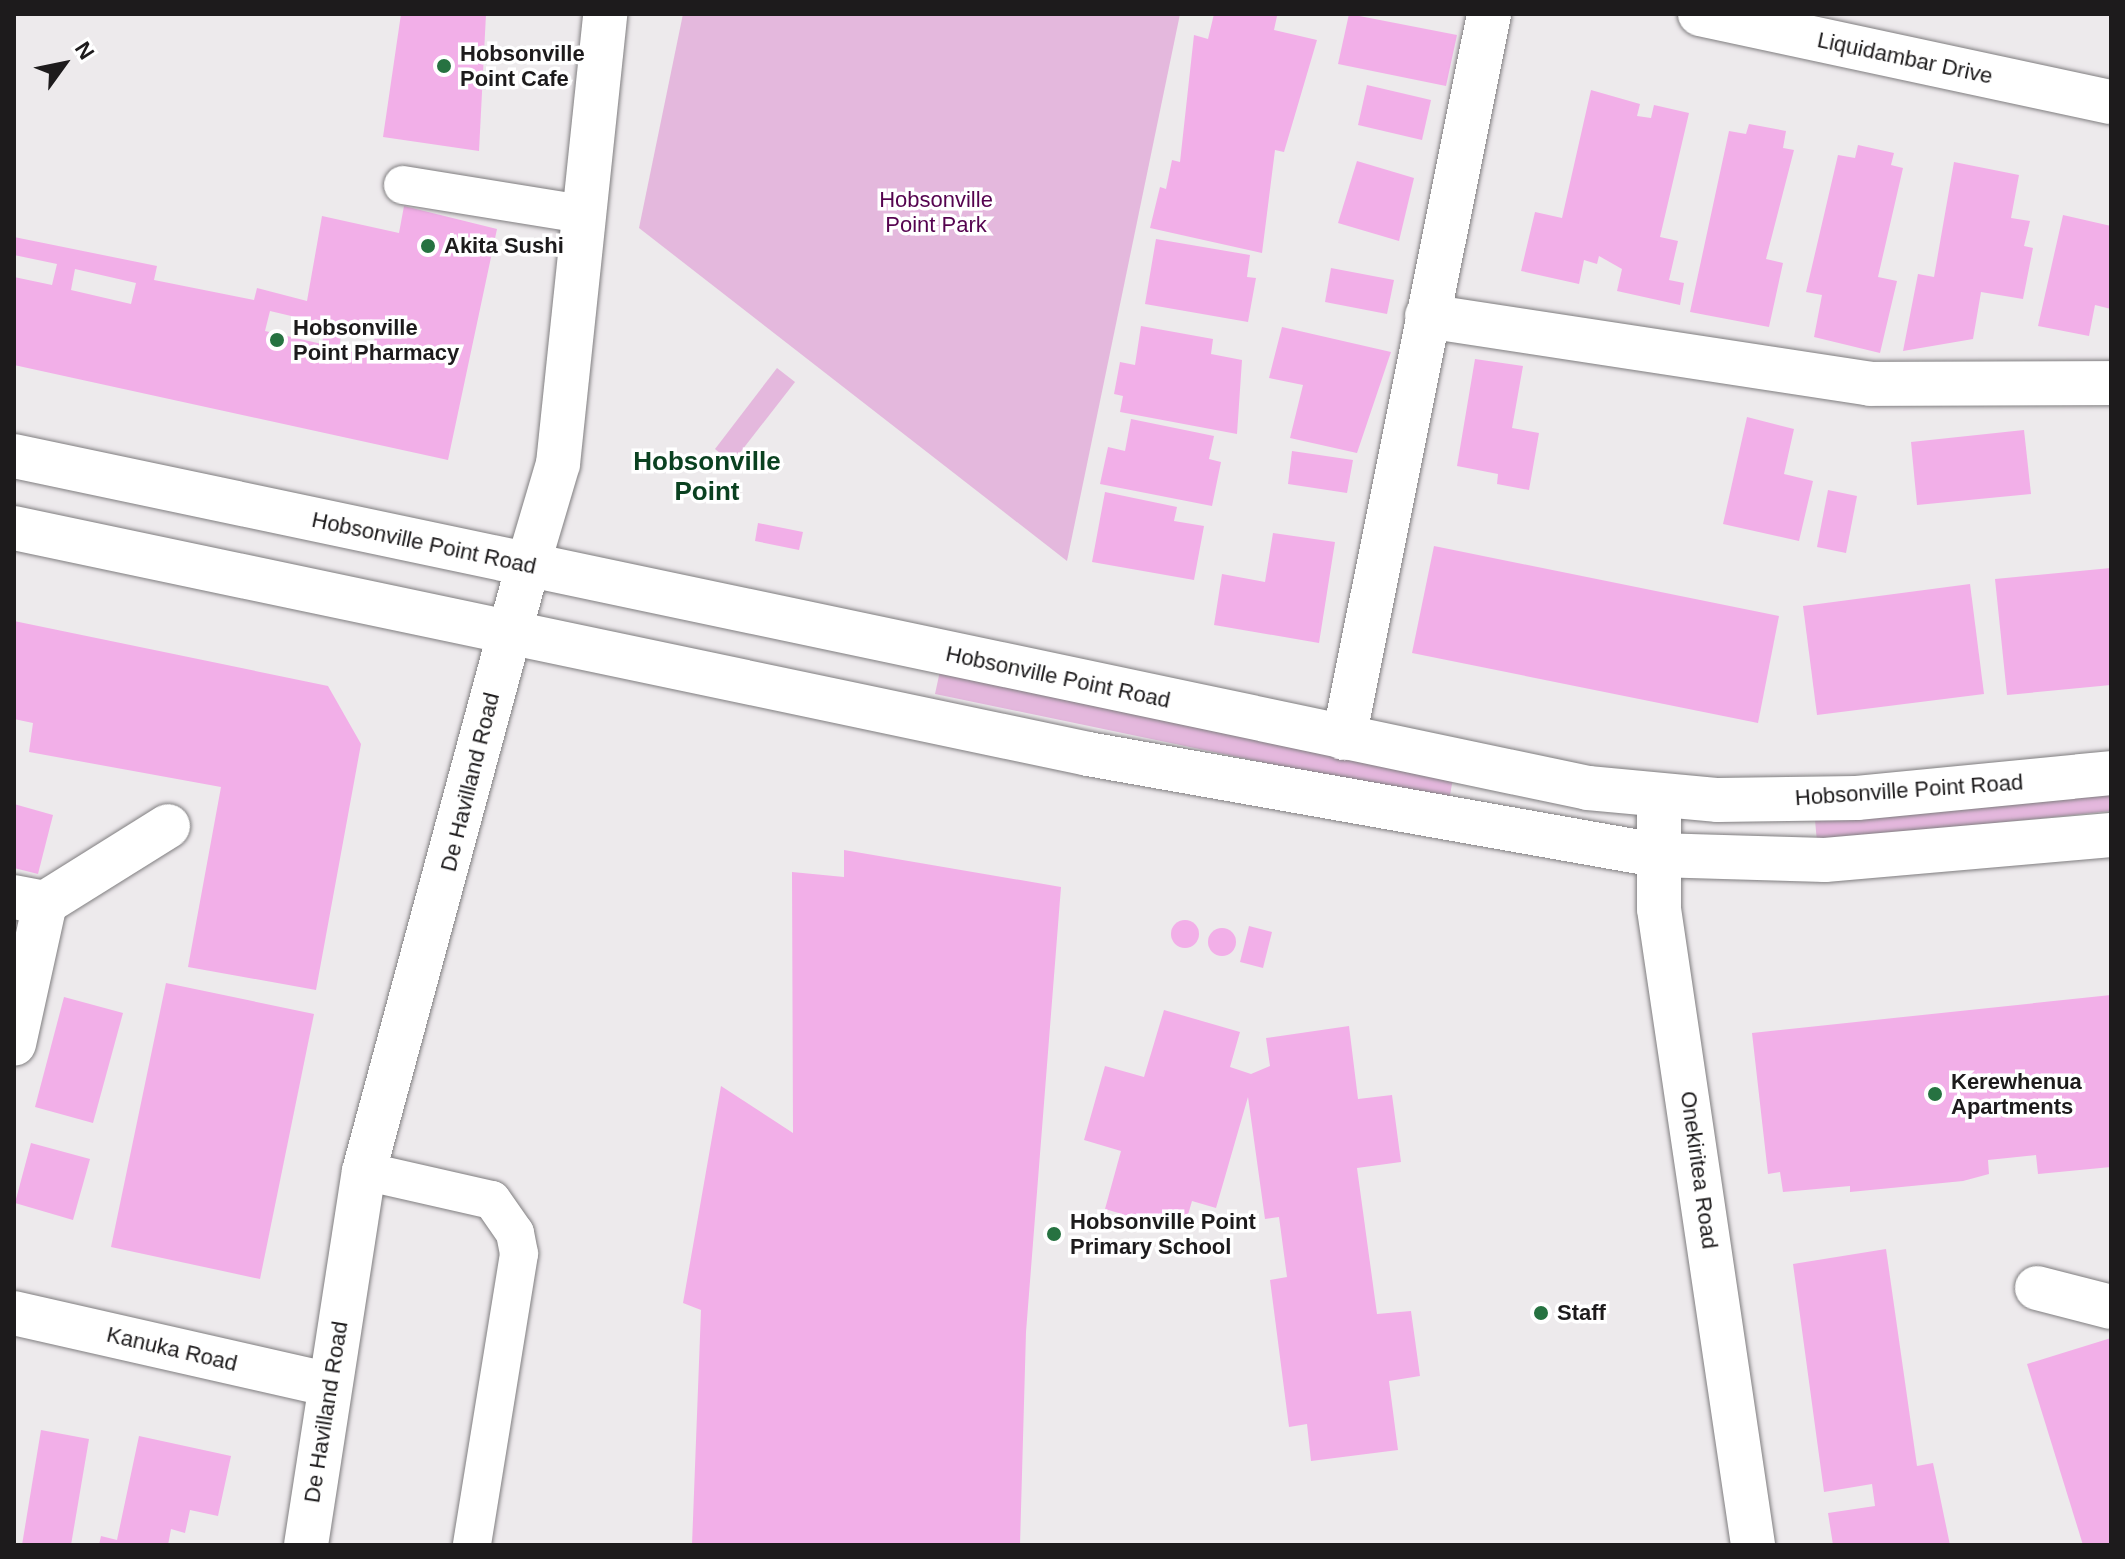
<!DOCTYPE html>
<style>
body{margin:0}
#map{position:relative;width:2125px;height:1559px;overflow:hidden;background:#edeaec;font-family:Arial,sans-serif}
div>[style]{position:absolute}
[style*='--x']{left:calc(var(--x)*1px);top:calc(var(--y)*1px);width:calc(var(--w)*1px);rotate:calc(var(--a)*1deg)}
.green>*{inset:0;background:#e4b8dd}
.building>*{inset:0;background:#f2afe8}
.round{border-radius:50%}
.roads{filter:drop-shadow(0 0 2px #807e80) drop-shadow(0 0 2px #807e80)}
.lane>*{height:38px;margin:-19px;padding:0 19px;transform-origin:19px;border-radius:19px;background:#fff}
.street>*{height:44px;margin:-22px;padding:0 22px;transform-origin:22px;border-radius:22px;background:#fff}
.secondary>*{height:44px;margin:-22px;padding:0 22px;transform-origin:22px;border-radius:22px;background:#fff}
.dots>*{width:22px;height:22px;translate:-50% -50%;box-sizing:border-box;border:4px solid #fff;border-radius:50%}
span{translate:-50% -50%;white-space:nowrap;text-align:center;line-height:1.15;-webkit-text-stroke:7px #fff;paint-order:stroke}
.poi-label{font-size:22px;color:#1d1b1c;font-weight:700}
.left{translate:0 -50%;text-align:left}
.street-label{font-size:22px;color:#1d1b1c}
.park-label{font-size:22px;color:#55034f}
.quarter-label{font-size:26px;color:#0a4120;font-weight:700}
.frame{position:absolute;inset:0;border:16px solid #1d1b1c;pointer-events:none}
.north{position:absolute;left:24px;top:24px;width:80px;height:80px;-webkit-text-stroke:6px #fff;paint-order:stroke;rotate:57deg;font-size:22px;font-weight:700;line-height:32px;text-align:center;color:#1d1b1c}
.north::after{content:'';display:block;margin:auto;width:28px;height:36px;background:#1d1b1c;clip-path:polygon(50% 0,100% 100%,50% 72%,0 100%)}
</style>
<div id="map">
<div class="green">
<div style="clip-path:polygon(683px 14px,1180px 14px,1067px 561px,639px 228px)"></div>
<div style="clip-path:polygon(777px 368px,795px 382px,732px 463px,715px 449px)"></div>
<div style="clip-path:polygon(940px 671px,1453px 778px,1449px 801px,935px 694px)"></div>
<div style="clip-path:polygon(2111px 788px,2111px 811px,1817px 842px,1815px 820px)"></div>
</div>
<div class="building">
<div style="clip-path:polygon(401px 14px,486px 14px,479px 151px,383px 137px)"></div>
<div style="clip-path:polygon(1214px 14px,1277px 16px,1274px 30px,1317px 40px,1284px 152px,1275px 150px,1262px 253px,1150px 228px,1160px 187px,1166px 189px,1172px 160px,1180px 162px,1194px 35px,1208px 39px)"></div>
<div style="clip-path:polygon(1349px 14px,1457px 35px,1446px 86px,1338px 64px)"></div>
<div style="clip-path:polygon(1367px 85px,1431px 100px,1422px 140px,1358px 125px)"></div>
<div style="clip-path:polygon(1591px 90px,1640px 104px,1637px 116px,1651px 118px,1654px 105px,1689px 113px,1660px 237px,1678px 241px,1669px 280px,1684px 283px,1680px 305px,1617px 291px,1622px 269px,1599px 256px,1597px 264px,1584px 260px,1579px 284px,1521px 271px,1535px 212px,1562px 218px)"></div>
<div style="clip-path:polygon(1749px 124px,1786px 131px,1783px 148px,1794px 150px,1766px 259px,1783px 263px,1769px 327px,1690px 312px,1729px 131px,1746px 134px)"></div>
<div style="clip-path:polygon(1858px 145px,1894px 153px,1891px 165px,1903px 168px,1878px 277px,1897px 281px,1880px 353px,1814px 337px,1822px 295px,1806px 292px,1838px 155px,1855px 158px)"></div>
<div style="clip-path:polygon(1357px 161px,1414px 178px,1399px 241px,1338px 223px)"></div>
<div style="clip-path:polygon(1954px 162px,2019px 175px,2011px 218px,2030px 221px,2024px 246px,2033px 248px,2023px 299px,1981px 292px,1973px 339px,1903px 351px,1918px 274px,1934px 277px)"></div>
<div style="clip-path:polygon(evenodd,404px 206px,497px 229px,448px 460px,14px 365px,14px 277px,52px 285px,57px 264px,14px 255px,14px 237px,157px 266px,154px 280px,254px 300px,257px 288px,307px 301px,322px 216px,399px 233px,404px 206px,75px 269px,136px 283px,131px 304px,71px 290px,75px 269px,404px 206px,270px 311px,325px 324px,322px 344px,265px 331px,270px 311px,404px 206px,342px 329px,375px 336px,371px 356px,339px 349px,342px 329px)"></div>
<div style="clip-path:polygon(2063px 215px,2111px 226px,2111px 309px,2095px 305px,2089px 336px,2038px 326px)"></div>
<div style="clip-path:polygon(1156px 239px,1250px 255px,1247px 277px,1256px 278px,1248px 322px,1145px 304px)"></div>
<div style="clip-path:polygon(1331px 268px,1394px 280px,1387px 314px,1325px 302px)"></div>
<div style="clip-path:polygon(1141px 326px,1213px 339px,1211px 354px,1242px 360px,1237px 434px,1120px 412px,1123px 396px,1114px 394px,1120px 362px,1135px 365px)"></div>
<div style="clip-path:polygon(1282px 327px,1391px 352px,1357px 453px,1290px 438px,1303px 385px,1269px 378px)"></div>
<div style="clip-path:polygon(1475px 359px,1523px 366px,1512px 428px,1539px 433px,1529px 490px,1497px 484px,1498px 474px,1457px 466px)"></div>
<div style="clip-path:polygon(1747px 417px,1794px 429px,1784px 474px,1813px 481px,1799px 541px,1723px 524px)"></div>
<div style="clip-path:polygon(1131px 419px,1214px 436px,1209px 459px,1221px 462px,1212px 506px,1100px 484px,1108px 447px,1125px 451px)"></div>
<div style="clip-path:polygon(2024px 430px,2031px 494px,1917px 505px,1911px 442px)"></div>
<div style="clip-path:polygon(1292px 451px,1353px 460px,1347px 493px,1288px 484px)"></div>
<div style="clip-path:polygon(1828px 490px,1857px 496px,1846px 553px,1817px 547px)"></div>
<div style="clip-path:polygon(1105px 492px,1177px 507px,1174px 521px,1204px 526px,1194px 580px,1092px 562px)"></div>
<div style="clip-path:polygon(758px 523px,803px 532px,799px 550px,755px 541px)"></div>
<div style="clip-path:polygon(1273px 533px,1335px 542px,1319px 643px,1214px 625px,1222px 574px,1265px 582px)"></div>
<div style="clip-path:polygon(1434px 546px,1779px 616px,1758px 723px,1412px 653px)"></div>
<div style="clip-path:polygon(2111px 568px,2111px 685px,2007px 695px,1995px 579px)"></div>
<div style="clip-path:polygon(1970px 584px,1984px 694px,1817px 715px,1803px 606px)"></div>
<div style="clip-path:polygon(14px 621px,328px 686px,361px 744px,316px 990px,188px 967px,221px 787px,29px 752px,33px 723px,14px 719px)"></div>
<div style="clip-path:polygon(14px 804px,53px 815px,38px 874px,14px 868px)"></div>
<div style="clip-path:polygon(844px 850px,1061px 887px,1026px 1332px,1020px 1545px,692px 1545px,701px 1310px,683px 1303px,721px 1086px,793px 1133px,792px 872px,844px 877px)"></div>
<div class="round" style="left:1171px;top:920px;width:28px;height:28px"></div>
<div style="clip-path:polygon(1249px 926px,1272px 932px,1263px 968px,1240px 962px)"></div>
<div class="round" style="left:1208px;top:928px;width:28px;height:28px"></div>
<div style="clip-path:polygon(166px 983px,314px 1014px,260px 1279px,111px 1247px)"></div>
<div style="clip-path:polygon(2111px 995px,2111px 1167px,2038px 1174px,2036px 1155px,1988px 1160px,1989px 1174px,1963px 1181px,1850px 1192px,1850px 1186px,1783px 1192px,1780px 1172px,1768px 1174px,1752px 1033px)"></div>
<div style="clip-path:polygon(64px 997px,123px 1013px,93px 1123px,35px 1107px)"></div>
<div style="clip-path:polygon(1164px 1010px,1240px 1032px,1230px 1067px,1251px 1074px,1270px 1066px,1266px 1038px,1349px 1026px,1358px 1099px,1392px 1095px,1401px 1162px,1357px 1168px,1377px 1314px,1411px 1311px,1420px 1376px,1389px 1381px,1398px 1450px,1311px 1461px,1307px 1424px,1289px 1427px,1270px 1280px,1287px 1277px,1279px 1217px,1265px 1219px,1248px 1097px,1216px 1208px,1192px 1201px,1183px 1232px,1105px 1209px,1121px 1151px,1084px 1140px,1105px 1066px,1144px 1077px)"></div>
<div style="clip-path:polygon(31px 1143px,90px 1159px,73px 1220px,15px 1203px)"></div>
<div style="clip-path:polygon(1886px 1249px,1917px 1466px,1933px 1463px,1950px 1545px,1833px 1545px,1828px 1513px,1875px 1506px,1872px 1484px,1824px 1492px,1793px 1264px)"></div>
<div style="clip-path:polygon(2111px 1338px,2111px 1545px,2083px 1545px,2027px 1364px)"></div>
<div style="clip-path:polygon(41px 1430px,89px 1439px,71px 1545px,22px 1545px)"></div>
<div style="clip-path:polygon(139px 1436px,231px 1456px,218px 1516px,190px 1510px,185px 1533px,171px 1529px,168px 1545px,99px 1545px,101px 1536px,117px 1540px)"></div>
</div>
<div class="roads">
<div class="lane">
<div style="--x:403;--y:185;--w:181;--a:9.2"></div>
<div style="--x:364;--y:1171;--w:131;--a:12.8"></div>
<div style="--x:492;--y:1200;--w:40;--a:55.1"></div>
<div style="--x:515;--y:1233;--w:21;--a:79"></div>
<div style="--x:519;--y:1254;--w:295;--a:99.2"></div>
</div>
<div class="street">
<div style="--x:1700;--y:14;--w:420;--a:12.1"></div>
<div style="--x:1427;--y:316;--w:448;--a:8.7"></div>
<div style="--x:1870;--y:384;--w:241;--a:-0.2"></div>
<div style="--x:528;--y:565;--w:105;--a:-73.5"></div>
<div style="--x:558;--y:464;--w:452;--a:-84"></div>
<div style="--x:1344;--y:738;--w:738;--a:-78.67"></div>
<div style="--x:1659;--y:795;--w:114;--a:90"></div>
<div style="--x:1659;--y:909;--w:643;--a:81.59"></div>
<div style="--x:14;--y:897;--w:32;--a:11"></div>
<div style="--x:45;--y:903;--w:144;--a:102.4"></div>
<div style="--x:45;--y:903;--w:145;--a:-32"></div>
<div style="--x:2037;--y:1288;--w:76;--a:14.4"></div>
<div style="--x:14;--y:1313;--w:324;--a:12.8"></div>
</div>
<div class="secondary">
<div style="--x:14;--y:456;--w:1609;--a:11.91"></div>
<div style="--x:1588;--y:788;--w:131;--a:5.3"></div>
<div style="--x:1718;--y:800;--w:139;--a:-0.8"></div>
<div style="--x:1857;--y:798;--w:255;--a:-5.6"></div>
<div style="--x:14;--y:528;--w:1098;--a:11.88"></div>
<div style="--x:1088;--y:754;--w:577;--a:10.08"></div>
<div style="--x:1656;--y:855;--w:169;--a:1.7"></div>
<div style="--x:1825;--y:860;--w:287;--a:-5"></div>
<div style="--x:306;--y:1545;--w:378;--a:-81.2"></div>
<div style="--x:364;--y:1171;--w:628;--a:-74.86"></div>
</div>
</div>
<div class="dots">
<div style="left:444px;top:66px;background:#267241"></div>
<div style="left:428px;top:246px;background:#267241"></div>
<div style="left:277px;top:340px;background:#267241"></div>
<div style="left:1935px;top:1094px;background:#267241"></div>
<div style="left:1054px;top:1234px;background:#267241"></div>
<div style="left:1541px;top:1313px;background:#267241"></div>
</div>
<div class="poi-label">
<span class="left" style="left:460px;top:66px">Hobsonville<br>Point Cafe</span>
<span class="left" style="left:444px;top:246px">Akita Sushi</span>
<span class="left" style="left:293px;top:340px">Hobsonville<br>Point Pharmacy</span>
<span class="left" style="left:1951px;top:1094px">Kerewhenua<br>Apartments</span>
<span class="left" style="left:1070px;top:1234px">Hobsonville Point<br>Primary School</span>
<span class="left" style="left:1557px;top:1313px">Staff</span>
</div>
<div class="street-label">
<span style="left:1905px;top:58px;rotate:12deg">Liquidambar Drive</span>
<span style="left:424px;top:543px;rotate:12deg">Hobsonville Point Road</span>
<span style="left:1058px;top:677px;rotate:12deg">Hobsonville Point Road</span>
<span style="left:470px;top:782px;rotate:-76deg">De Havilland Road</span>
<span style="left:1909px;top:790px;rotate:-4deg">Hobsonville Point Road</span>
<span style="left:1699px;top:1170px;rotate:82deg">Onekiritea Road</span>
<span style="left:172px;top:1349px;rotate:13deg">Kanuka Road</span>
<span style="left:326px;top:1412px;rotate:-81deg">De Havilland Road</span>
</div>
<div class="park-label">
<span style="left:936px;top:212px">Hobsonville<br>Point Park</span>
</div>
<div class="quarter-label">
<span style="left:707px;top:477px">Hobsonville<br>Point</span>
</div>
<div class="frame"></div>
<div class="north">N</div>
</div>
